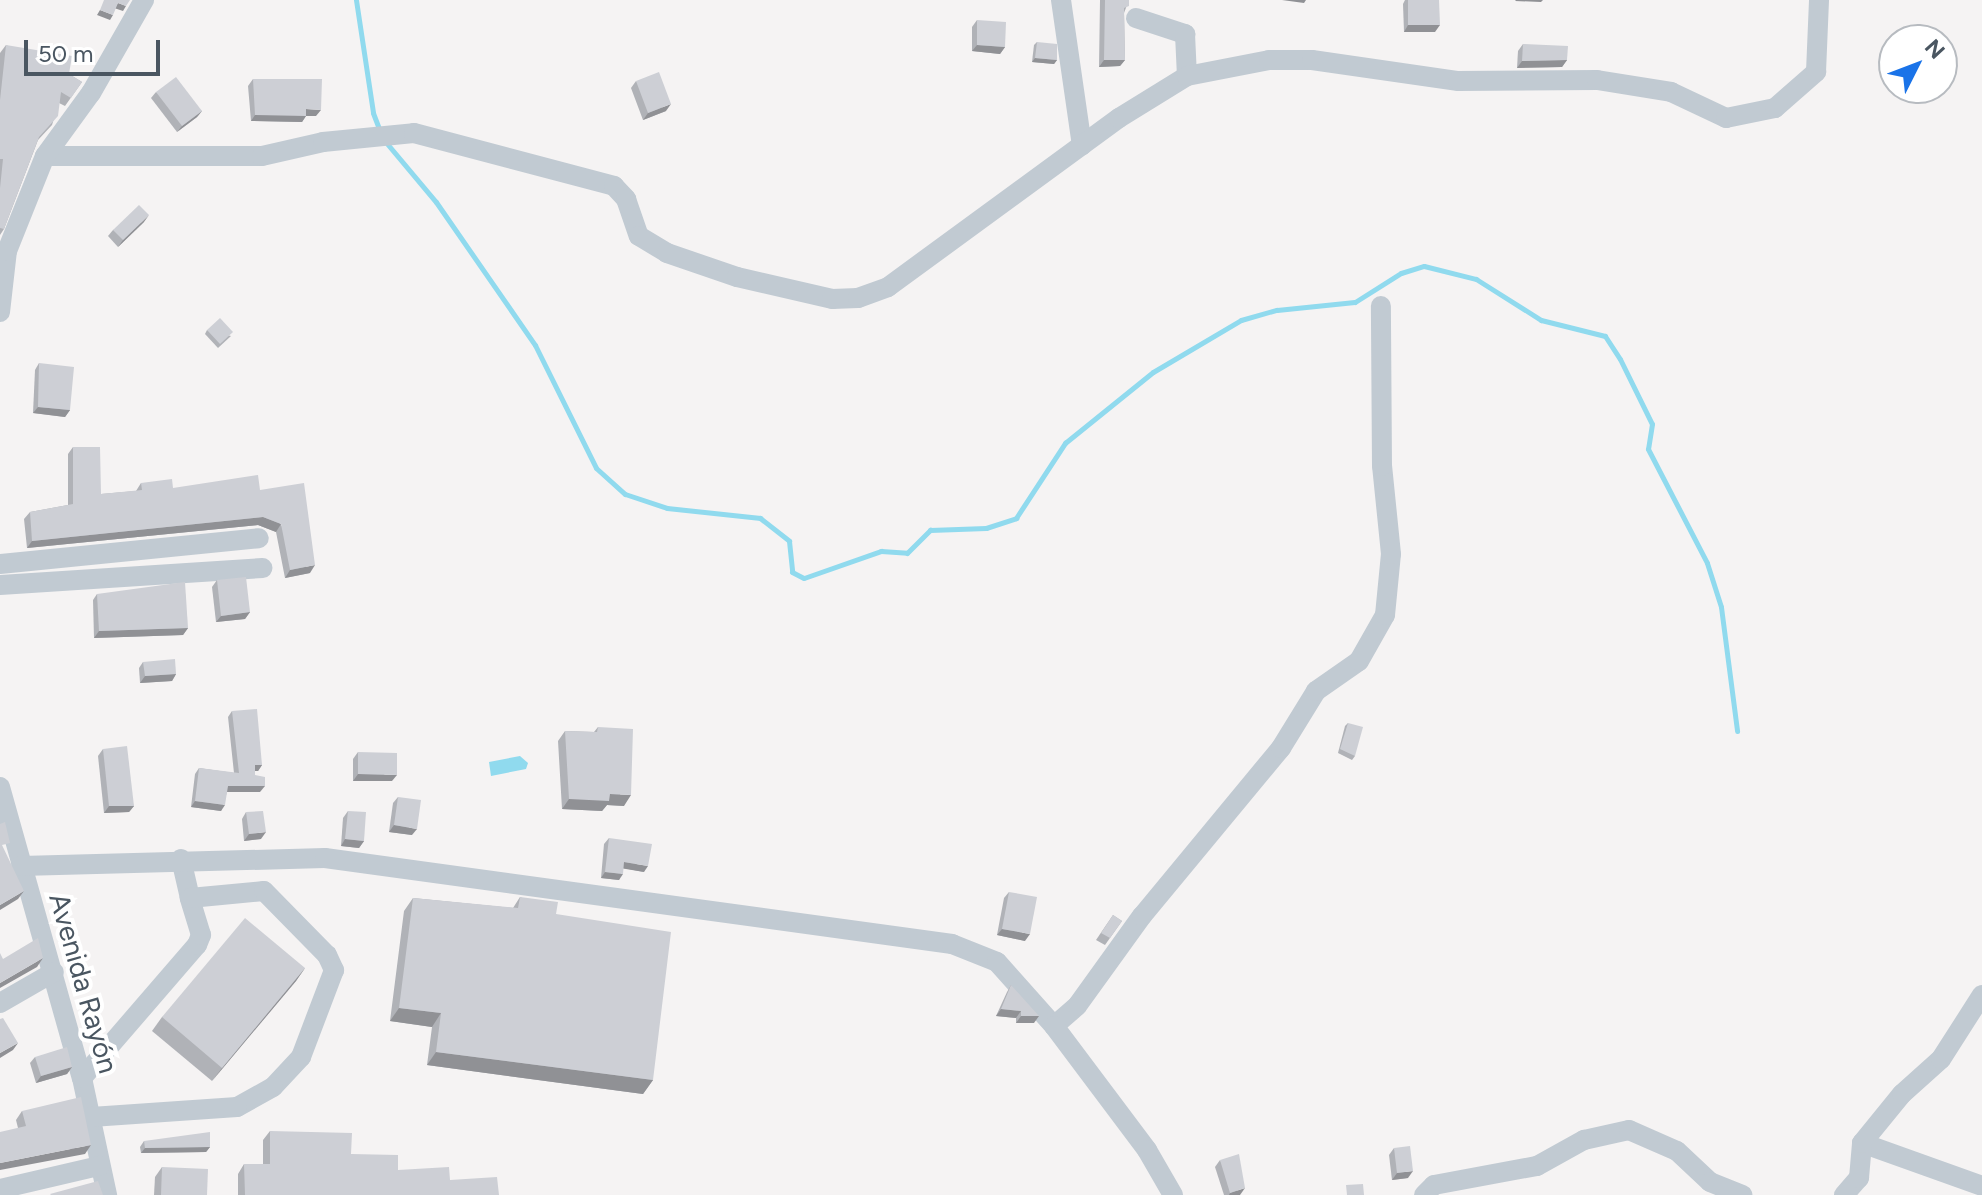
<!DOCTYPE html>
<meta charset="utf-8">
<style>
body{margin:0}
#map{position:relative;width:1982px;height:1195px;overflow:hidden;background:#f5f3f3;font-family:Figtree,sans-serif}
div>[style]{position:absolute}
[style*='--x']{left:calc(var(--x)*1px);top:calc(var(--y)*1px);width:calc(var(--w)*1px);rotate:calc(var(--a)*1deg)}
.water>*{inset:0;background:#90daee}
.stream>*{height:5px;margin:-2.5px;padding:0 2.5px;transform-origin:2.5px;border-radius:2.5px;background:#90daee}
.minor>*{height:20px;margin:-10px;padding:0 10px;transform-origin:10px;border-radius:10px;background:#c1cad2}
.wall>*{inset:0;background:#b0b2b7}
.shaded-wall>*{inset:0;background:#909195}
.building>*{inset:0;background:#cdcfd5}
span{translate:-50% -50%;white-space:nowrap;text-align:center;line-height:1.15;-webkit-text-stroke:8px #fff;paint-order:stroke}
.street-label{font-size:28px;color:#4a5661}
.north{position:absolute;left:1878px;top:24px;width:80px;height:80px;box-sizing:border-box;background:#fff;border:2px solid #b7bbc0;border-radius:50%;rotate:48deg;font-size:22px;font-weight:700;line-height:32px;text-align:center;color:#4a5661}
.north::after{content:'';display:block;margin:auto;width:28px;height:36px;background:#1a73e8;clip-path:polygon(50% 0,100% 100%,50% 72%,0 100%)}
.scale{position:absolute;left:24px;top:40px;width:136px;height:36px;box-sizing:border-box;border:4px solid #4a5661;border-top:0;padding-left:10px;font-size:24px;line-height:28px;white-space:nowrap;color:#4a5661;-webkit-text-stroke:6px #fff;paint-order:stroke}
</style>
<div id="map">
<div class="water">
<div style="clip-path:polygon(520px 756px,528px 763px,526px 769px,491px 776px,489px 762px)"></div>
</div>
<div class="stream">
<div style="--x:356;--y:0;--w:114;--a:81.4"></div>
<div style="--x:373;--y:113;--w:19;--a:69"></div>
<div style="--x:384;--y:140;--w:81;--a:50"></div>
<div style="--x:436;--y:202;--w:174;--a:55.3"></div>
<div style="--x:535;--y:345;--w:137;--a:63.6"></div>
<div style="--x:596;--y:468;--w:39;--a:42"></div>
<div style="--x:625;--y:494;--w:44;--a:18.4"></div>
<div style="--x:667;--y:508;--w:94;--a:6.1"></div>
<div style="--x:760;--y:518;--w:37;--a:38"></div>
<div style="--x:789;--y:541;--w:31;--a:84"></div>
<div style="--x:792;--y:572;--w:13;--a:27"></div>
<div style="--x:804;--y:578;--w:82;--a:-19.3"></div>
<div style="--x:881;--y:551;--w:26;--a:4"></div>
<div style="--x:907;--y:553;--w:33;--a:-45"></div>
<div style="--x:930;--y:530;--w:56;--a:-2"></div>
<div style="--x:986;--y:528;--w:32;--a:-18"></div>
<div style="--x:1016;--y:518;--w:90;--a:-56.8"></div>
<div style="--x:1065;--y:443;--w:113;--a:-38.9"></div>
<div style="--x:1153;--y:372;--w:102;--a:-30.6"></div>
<div style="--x:1241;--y:320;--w:37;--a:-16"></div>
<div style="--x:1277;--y:310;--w:78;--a:-5.9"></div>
<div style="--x:1355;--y:302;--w:54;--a:-32.2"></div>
<div style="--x:1401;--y:273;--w:24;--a:-17"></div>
<div style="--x:1424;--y:266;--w:54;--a:14"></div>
<div style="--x:1476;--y:279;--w:77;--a:32.2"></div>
<div style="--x:1541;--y:320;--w:66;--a:14"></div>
<div style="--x:1605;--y:336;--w:27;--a:57"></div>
<div style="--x:1620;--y:359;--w:72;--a:63.8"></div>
<div style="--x:1652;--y:424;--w:25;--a:99"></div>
<div style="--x:1648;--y:449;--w:128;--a:62.6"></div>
<div style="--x:1707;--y:563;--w:46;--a:72.3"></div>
<div style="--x:1721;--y:607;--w:125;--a:82.6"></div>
</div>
<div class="minor">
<div style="--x:1061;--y:0;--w:147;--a:81.8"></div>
<div style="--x:1136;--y:18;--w:52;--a:18.1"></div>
<div style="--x:1185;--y:34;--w:42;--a:87.3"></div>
<div style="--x:45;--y:156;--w:217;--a:0"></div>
<div style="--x:262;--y:156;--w:63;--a:-12.9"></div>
<div style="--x:323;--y:142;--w:91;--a:-5.6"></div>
<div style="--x:414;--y:133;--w:207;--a:14.8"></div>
<div style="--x:614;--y:186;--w:18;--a:47"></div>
<div style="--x:626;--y:199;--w:39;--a:71"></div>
<div style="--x:639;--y:236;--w:33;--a:31"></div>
<div style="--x:667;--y:253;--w:74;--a:18.9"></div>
<div style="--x:737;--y:277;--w:98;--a:13"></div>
<div style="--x:832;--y:299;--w:26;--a:-2"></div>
<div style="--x:858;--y:298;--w:32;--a:-20"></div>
<div style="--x:888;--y:287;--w:286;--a:-36.2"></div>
<div style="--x:1119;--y:118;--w:80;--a:-31.7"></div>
<div style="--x:1187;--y:76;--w:84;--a:-11"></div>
<div style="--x:1269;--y:60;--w:43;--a:0"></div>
<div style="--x:1312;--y:60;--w:148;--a:8.2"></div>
<div style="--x:1458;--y:81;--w:139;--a:-0.4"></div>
<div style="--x:1597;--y:80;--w:75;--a:9.2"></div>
<div style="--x:1671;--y:92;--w:61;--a:25.3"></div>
<div style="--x:1726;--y:118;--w:50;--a:-11.5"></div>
<div style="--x:1775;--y:108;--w:55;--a:-41.3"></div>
<div style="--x:1816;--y:72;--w:72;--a:-87.6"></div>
<div style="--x:0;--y:312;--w:61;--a:-83.5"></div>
<div style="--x:7;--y:251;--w:102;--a:-68.2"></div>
<div style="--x:45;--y:156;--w:78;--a:-53.9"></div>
<div style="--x:91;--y:93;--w:107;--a:-60.3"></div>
<div style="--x:0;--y:564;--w:260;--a:-5.7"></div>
<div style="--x:0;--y:585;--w:263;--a:-3.7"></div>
<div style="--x:0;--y:787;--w:302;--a:74.3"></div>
<div style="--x:82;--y:1078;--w:120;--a:77.9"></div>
<div style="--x:181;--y:859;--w:40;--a:77"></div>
<div style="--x:21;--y:866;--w:304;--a:-1.5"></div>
<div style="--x:325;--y:858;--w:633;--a:7.81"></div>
<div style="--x:952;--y:944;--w:48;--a:21.8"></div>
<div style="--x:997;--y:962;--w:86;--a:48.3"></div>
<div style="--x:1054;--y:1026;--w:30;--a:-41"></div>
<div style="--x:1077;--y:1006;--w:111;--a:-54.2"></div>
<div style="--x:1142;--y:916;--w:218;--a:-50.4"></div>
<div style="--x:1281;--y:748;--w:67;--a:-58.4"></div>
<div style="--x:1316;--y:691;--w:52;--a:-34.9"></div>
<div style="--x:1359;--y:661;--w:53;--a:-60.5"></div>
<div style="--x:1385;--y:615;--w:61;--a:-84.4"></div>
<div style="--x:1391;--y:554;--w:88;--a:-95.8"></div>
<div style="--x:1382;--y:466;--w:160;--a:-90.4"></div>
<div style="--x:0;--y:1003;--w:62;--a:-29.9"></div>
<div style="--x:1054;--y:1026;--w:155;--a:53.1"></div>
<div style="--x:1147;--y:1150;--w:52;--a:60"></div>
<div style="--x:82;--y:1078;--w:176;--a:-49.2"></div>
<div style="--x:197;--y:945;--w:11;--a:-68"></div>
<div style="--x:201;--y:935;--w:39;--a:-107"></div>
<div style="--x:190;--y:898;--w:74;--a:-5.4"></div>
<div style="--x:264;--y:891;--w:90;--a:45.5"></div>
<div style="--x:327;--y:955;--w:17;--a:65"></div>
<div style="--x:334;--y:970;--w:93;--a:110.8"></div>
<div style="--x:301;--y:1057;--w:41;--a:133"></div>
<div style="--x:273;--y:1087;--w:41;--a:150.9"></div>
<div style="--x:237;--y:1107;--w:146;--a:176.1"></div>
<div style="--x:1862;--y:1143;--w:127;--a:19.7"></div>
<div style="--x:0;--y:1189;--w:102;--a:-13.1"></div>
<div style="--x:1424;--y:1195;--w:14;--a:-45"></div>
<div style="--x:1434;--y:1185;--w:105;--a:-10.5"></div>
<div style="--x:1537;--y:1166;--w:54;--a:-29"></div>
<div style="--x:1584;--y:1140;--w:46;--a:-12.5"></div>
<div style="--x:1629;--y:1130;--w:52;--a:23.6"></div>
<div style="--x:1677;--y:1151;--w:45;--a:43.2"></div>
<div style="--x:1710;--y:1182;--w:35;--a:22"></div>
<div style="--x:1844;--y:1195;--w:23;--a:-49"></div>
<div style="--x:1859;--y:1178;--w:35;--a:-85"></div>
<div style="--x:1862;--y:1143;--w:63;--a:-50.8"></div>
<div style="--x:1902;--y:1094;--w:52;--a:-41.9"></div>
<div style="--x:1941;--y:1059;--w:76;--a:-57.4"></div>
</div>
<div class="wall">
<div style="clip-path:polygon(1100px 0,1129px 0,1124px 13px,1125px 60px,1120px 66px,1099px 67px)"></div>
<div style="clip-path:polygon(1405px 0,1439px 0,1435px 32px,1404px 32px,1403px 4px)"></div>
<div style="clip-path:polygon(977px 20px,1005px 47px,1000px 54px,972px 51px,972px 27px)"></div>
<div style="clip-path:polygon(1037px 42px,1057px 60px,1054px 64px,1032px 62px,1034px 45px)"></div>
<div style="clip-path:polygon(1523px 44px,1567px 60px,1562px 67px,1517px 68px,1518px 51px)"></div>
<div style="clip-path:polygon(6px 45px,69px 74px,82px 82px,65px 106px,59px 103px,52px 125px,38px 140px,4px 229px,0 235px,0 53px)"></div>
<div style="clip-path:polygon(253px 79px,316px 116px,306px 116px,302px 122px,251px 121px,248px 86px)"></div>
<div style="clip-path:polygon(636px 81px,666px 111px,643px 120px,631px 88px)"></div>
<div style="clip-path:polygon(156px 92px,202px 111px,197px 117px,177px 132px,151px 98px)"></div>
<div style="clip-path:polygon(144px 222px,118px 247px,108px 236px,113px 230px)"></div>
<div style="clip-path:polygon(207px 330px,231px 336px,218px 348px,205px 334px)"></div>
<div style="clip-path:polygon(39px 363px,70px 410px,65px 417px,33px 413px,35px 370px)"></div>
<div style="clip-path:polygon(73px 447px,101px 494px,136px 491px,141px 483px,173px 488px,260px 490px,310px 573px,285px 578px,276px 532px,258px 525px,27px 548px,24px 519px,30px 512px,68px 505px,68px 454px)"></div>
<div style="clip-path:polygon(217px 580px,250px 612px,245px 619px,216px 622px,212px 587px)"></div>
<div style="clip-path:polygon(97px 594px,188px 628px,183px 635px,94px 638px,93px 600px)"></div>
<div style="clip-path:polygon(143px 662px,176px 674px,172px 681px,140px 683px,139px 668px)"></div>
<div style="clip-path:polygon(232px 711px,262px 765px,258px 771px,255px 771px,255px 775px,260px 792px,227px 792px,221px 811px,191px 807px,195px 774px,199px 768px,234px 773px,228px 717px)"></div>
<div style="clip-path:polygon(1348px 723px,1355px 756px,1352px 760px,1338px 753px,1345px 726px)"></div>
<div style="clip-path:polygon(598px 727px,624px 806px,607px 805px,602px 811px,562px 809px,558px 741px,565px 731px,594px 732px)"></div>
<div style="clip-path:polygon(103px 749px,134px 806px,129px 812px,104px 813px,98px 756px)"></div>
<div style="clip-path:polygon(358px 752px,392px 781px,353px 781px,353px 759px)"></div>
<div style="clip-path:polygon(398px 797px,412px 835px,389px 832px,393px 803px)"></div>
<div style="clip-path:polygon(348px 811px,364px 841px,359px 848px,341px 846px,343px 818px)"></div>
<div style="clip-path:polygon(246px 812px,261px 839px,244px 841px,242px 819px)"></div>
<div style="clip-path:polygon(609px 838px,644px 872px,623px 868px,619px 880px,601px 878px,604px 844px)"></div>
<div style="clip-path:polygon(1009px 892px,1025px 941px,997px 935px,1004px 898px)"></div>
<div style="clip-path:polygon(520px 897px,556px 914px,653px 1080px,643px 1094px,427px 1065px,432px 1027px,390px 1021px,404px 911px,413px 898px,513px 908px)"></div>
<div style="clip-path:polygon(1113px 915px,1122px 921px,1105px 945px,1096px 940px)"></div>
<div style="clip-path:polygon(305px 968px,296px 981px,212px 1081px,152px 1031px,162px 1017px)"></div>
<div style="clip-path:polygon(1011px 985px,1034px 1023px,1016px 1023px,1016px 1018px,996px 1016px,1007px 992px)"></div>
<div style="clip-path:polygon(35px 1057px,72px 1067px,67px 1074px,36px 1083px,30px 1063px)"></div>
<div style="clip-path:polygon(22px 1111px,85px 1154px,18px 1128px,16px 1120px)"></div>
<div style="clip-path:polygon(270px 1131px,351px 1154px,398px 1170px,450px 1180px,499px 1195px,238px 1195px,238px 1174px,244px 1164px,263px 1164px,263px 1140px)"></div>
<div style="clip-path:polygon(144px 1141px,210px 1147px,206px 1152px,141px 1153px,140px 1147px)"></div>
<div style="clip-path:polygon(1394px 1148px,1408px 1178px,1392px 1180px,1389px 1155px)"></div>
<div style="clip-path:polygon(1220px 1160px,1240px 1195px,1224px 1195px,1215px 1167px)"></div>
<div style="clip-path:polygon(162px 1167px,207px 1195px,154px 1195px,155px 1177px)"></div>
</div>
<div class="shaded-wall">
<div style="clip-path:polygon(1282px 0,1306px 0,1304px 3px)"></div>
<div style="clip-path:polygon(1516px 0,1543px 0,1541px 2px,1515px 1px)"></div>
<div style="clip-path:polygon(118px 3px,126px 6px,123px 11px,114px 8px)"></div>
<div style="clip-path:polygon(100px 10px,113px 15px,110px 20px,97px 15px)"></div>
<div style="clip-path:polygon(1408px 25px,1440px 25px,1435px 32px,1404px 32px)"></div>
<div style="clip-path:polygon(977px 45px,1005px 47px,1000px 54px,972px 51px)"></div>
<div style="clip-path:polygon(1035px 58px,1057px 60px,1054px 64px,1032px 62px)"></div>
<div style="clip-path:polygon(1104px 60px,1125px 60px,1120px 66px,1099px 67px)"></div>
<div style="clip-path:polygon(1567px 60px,1562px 67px,1517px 68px,1522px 61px)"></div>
<div style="clip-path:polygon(671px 104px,666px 111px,643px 120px,648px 113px)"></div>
<div style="clip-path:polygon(306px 109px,321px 110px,316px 116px,306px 116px,302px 122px,251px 121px,255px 115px)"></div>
<div style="clip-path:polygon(202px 111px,197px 117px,177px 132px,182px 126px)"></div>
<div style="clip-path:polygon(149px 215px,144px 222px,118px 247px,123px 240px)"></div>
<div style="clip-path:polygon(38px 407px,70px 410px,65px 417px,33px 413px)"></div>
<div style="clip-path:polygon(263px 517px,281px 524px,276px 532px,258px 525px,27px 548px,32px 541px)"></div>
<div style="clip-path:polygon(315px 565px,310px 573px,285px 578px,290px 570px)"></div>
<div style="clip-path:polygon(250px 612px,245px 619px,216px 622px,221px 616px)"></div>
<div style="clip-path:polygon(188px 628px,183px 635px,94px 638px,99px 631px)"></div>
<div style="clip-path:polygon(176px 674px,172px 681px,140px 683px,145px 676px)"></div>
<div style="clip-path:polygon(255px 765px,262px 765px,258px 771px,251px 771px)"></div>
<div style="clip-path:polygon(358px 774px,397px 775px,392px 781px,353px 781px)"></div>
<div style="clip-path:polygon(228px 786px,265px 786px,260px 792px,223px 792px)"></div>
<div style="clip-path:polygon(610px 794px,631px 795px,624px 806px,607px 805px,602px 811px,562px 809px,569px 799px)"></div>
<div style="clip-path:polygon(195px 801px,225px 805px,221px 811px,191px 807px)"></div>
<div style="clip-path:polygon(109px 806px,134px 806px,129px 812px,104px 813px)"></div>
<div style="clip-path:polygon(394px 825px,417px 829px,412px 835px,389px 832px)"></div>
<div style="clip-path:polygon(266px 832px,261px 839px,244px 841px,249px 834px)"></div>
<div style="clip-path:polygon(345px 839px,364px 841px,359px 848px,341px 846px)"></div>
<div style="clip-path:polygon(624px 862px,648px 866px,644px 872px,620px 868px)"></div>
<div style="clip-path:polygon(605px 872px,623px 874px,619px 880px,601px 878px)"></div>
<div style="clip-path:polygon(24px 891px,18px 899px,0 910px,0 905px)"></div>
<div style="clip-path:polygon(1002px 929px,1030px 934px,1025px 941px,997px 935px)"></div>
<div style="clip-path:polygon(43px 958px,37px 967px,0 988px,0 983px)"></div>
<div style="clip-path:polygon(305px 968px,296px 981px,212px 1081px,222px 1068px)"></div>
<div style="clip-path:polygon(399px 1008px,441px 1013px,432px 1027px,390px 1021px)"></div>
<div style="clip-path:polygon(1001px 1009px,1021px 1011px,1016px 1018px,996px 1016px)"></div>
<div style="clip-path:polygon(1021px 1016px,1039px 1016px,1034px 1023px,1016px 1023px)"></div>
<div style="clip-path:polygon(18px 1043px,13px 1050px,0 1058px,0 1053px)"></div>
<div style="clip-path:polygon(436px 1052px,653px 1080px,643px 1094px,427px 1065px)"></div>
<div style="clip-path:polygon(72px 1067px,67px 1074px,36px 1083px,41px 1076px)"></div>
<div style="clip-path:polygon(91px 1145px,85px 1154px,0 1170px,0 1163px)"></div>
<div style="clip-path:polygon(210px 1147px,206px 1152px,141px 1153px,145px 1148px)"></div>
<div style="clip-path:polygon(1413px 1171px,1408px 1178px,1392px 1180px,1397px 1173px)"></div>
<div style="clip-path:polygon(1245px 1188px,1240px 1195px,1229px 1195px,1230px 1193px)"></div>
</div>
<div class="building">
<div style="clip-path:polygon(104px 0,130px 0,126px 6px,118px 3px,113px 15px,100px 10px)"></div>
<div style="clip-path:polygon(1105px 0,1129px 0,1129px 6px,1124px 8px,1125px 60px,1104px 60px)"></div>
<div style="clip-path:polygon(1408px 0,1439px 0,1440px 25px,1408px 25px)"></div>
<div style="clip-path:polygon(977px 20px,1006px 22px,1005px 47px,977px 45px)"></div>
<div style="clip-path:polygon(1037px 42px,1057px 44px,1057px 60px,1035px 58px)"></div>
<div style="clip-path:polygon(1523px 44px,1568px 46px,1567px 60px,1522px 61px)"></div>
<div style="clip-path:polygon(6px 45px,72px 56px,69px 74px,82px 82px,71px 98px,61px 92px,58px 116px,39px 137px,4px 229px,0 228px,0 188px,3px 159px,0 159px,0 100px)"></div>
<div style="clip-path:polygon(659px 72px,671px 104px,648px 113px,636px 81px)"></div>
<div style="clip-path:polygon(176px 77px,202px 111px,182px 126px,156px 92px)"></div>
<div style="clip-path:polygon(253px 79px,322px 79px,321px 110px,306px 109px,306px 116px,255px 115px)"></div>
<div style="clip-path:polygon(139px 205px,149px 215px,123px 240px,113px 230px)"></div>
<div style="clip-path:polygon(220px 318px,233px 332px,220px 344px,207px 330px)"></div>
<div style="clip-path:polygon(39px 363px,74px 367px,70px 410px,38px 407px)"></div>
<div style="clip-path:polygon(73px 447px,100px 447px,101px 494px,142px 490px,141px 483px,172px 479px,173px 488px,258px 475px,260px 490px,304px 483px,315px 565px,290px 570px,281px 524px,263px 517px,32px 541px,30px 512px,73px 504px)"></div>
<div style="clip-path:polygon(246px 577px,250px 612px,221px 616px,217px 580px)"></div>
<div style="clip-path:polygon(185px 582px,188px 628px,99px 631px,97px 594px)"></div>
<div style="clip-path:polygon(175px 659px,176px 674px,145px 676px,143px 662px)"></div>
<div style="clip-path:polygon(257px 709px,262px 765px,255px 765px,255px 775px,265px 777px,265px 786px,228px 786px,225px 805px,195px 801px,199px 768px,239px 773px,232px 711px)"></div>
<div style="clip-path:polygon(1348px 723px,1363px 727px,1355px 756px,1340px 749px)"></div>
<div style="clip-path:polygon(598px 727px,633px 729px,631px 795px,610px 794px,609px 801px,569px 799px,565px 731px,597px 732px)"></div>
<div style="clip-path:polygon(127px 746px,134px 806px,109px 806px,103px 749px)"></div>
<div style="clip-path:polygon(358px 752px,397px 753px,397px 775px,358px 774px)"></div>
<div style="clip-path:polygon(398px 797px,421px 800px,417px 829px,394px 825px)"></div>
<div style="clip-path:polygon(263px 811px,266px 832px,249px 834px,246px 812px)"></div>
<div style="clip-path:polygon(348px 811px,366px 812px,364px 841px,345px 839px)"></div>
<div style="clip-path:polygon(5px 822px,10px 843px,2px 845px,24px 891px,0 905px,0 824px)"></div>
<div style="clip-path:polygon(609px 838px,652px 844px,648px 866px,624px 862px,623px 874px,605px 872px)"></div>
<div style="clip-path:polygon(1009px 892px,1037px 897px,1030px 934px,1002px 929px)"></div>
<div style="clip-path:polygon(520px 897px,558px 902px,556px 914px,671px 932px,653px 1080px,436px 1052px,441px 1013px,399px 1008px,413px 898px,518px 908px)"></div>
<div style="clip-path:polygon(1113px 915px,1122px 921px,1110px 938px,1101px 933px)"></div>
<div style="clip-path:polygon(245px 918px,305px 968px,222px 1068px,162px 1017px)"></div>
<div style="clip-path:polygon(38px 938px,43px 958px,0 983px,0 953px,3px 959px)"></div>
<div style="clip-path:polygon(1011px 985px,1039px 1016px,1021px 1016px,1021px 1011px,1001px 1009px)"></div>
<div style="clip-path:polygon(3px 1018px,18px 1043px,0 1053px,0 1019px)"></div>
<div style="clip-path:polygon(67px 1047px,72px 1067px,41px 1076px,35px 1057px)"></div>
<div style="clip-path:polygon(81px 1097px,91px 1145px,0 1163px,0 1132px,26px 1126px,22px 1111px)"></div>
<div style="clip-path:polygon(270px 1131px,352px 1133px,351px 1154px,398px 1155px,398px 1170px,449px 1167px,450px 1180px,497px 1177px,499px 1195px,245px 1195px,244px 1164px,270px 1164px)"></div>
<div style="clip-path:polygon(210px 1132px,210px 1147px,145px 1148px,144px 1141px)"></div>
<div style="clip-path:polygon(1410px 1146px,1413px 1171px,1397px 1173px,1394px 1148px)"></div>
<div style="clip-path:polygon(1239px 1154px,1245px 1188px,1230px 1193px,1220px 1160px)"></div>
<div style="clip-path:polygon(162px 1167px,208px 1169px,207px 1195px,161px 1195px)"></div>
<div style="clip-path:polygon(98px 1181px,103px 1195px,51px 1195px,50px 1194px)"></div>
<div style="clip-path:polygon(1363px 1184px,1364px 1195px,1347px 1195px,1346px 1185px)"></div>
</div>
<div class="street-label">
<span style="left:84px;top:983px;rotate:74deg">Avenida Rayón</span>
</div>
<div class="north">N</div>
<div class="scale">50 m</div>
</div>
